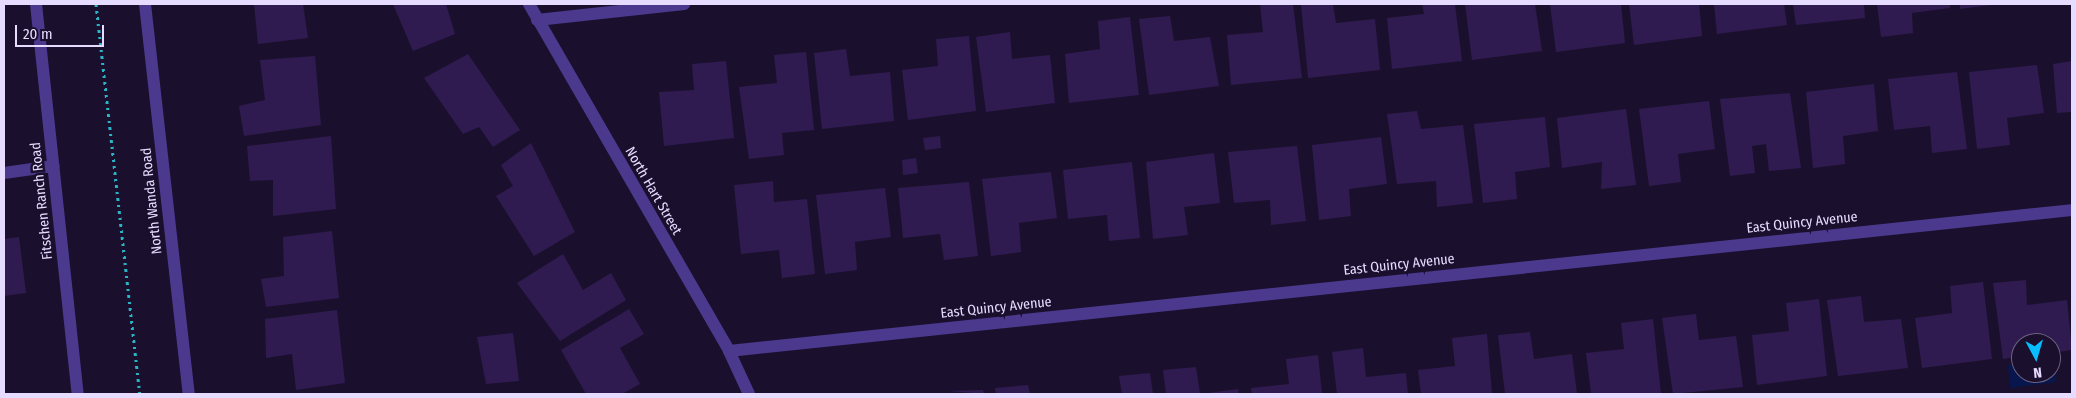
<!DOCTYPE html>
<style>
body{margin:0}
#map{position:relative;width:2076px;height:398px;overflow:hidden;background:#1a102d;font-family:"Fira Sans Condensed",sans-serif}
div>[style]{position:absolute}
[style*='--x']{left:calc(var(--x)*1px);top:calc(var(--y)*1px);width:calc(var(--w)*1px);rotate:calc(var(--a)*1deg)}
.water>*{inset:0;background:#08164e}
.building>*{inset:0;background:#2f1b4f}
.path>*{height:3px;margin-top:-1.5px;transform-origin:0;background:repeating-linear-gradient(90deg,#2ab4c5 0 2.5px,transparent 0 6.5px)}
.minor>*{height:12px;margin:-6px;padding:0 6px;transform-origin:6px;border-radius:6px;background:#4b398e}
.tertiary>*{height:12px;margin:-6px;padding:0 6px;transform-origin:6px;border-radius:6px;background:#4b398e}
span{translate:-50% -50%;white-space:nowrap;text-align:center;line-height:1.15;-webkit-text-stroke:5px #1a102d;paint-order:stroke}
.street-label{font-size:14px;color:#e6dcff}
.frame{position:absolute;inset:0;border:5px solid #e6dcff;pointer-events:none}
.north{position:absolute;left:2011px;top:333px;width:50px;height:50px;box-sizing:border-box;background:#1a102d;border:1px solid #6c6281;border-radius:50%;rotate:174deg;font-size:14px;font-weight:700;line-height:20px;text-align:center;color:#e6dcff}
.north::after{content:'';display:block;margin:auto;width:18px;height:22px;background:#08bdff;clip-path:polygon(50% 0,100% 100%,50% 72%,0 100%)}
.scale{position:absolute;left:15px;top:25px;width:89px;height:22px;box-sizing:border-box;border:2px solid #e6dcff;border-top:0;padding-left:6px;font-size:15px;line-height:18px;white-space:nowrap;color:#e6dcff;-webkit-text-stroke:4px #1a102d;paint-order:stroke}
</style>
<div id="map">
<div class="water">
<div style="clip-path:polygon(2051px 362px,2055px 362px,2056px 382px,2010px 388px,2008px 365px,2021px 363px,2021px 373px,2051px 373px)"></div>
</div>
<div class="building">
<div style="clip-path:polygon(254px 4px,303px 4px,308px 38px,258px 44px)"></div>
<div style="clip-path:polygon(393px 4px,446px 4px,455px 34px,413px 51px)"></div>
<div style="clip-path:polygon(1260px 4px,1293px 4px,1302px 78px,1231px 85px,1227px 35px,1263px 32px)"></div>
<div style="clip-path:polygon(1301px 4px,1333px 4px,1336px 23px,1375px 19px,1380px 70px,1308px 78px)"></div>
<div style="clip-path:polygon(1422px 4px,1455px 4px,1462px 61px,1392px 69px,1387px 18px,1424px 14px)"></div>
<div style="clip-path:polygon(1465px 4px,1535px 4px,1542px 51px,1472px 60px)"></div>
<div style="clip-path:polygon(1550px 4px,1621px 4px,1625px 43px,1556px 52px)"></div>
<div style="clip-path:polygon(1629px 4px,1699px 4px,1702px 36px,1634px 45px)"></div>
<div style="clip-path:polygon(1714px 4px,1784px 4px,1787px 25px,1717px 34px)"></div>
<div style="clip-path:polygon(1793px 4px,1864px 4px,1865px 18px,1796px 25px)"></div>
<div style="clip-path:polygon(1877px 4px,1950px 4px,1950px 8px,1912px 13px,1913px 33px,1881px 37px)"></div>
<div style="clip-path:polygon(1960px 4px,1991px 4px,1991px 5px,1960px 9px)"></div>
<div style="clip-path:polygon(1170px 16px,1174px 41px,1210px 37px,1219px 86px,1149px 95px,1139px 19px)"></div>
<div style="clip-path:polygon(1130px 17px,1139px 95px,1069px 103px,1065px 54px,1100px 49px,1098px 21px)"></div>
<div style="clip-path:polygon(1010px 32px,1012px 59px,1050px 55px,1055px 103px,986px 112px,976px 37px)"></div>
<div style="clip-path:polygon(969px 36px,976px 111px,908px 120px,902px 70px,938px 66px,936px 39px)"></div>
<div style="clip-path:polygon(846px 49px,850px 76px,890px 72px,894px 121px,822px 129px,814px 53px)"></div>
<div style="clip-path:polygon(806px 52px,814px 130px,782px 133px,784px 155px,749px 159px,739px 87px,777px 83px,774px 55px)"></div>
<div style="clip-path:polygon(468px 54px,520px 130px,493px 147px,479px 127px,463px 134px,424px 78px)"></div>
<div style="clip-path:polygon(315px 56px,321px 125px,244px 136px,239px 106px,265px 100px,260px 60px)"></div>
<div style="clip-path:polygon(726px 61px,734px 138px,664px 146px,659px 92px,694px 90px,692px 64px)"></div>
<div style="clip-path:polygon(2072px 61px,2072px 112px,2057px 113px,2053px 64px)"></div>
<div style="clip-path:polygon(2037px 65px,2044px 113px,2007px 118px,2010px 145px,1977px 149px,1969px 72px)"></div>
<div style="clip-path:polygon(1957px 72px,1967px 149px,1932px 153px,1930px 126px,1894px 130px,1888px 79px)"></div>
<div style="clip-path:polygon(1874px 84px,1878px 131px,1843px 136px,1845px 164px,1813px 168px,1806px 92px)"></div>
<div style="clip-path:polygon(1790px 93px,1801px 168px,1769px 171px,1766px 144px,1752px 146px,1755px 173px,1730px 176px,1720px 99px)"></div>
<div style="clip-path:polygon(1709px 101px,1715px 149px,1678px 154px,1681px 182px,1649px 186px,1639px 109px)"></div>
<div style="clip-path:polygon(1626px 109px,1636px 185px,1601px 189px,1602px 162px,1562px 168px,1557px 118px)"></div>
<div style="clip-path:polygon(1417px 111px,1421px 129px,1463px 125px,1473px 203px,1437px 207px,1436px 181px,1397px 184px,1387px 114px)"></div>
<div style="clip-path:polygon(1545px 117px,1550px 167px,1515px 172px,1517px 199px,1483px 203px,1474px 124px)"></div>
<div style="clip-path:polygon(331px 136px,336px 209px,273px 216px,273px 180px,250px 181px,247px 146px)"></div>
<div style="clip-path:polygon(940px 136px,941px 148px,925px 150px,923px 138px)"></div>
<div style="clip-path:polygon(1381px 137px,1387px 184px,1349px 189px,1351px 216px,1319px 220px,1312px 145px)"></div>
<div style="clip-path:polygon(531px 143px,575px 232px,534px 256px,496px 196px,513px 186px,501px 165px)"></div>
<div style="clip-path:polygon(1297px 146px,1306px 221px,1271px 225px,1270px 200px,1234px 203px,1228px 152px)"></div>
<div style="clip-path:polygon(1214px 153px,1220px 203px,1184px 207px,1188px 235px,1153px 239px,1146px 162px)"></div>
<div style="clip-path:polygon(916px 158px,918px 173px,903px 175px,902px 160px)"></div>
<div style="clip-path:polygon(1132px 162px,1140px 238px,1109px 241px,1107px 215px,1068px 219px,1063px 170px)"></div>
<div style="clip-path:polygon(1051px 172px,1057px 218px,1019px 223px,1021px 252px,991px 256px,982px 179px)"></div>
<div style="clip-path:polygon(773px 181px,774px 202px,807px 199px,815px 274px,782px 278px,779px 250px,741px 254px,734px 185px)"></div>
<div style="clip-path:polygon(969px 182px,978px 256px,944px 260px,940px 234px,903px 238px,898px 188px)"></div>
<div style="clip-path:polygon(885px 188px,891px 237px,855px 242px,857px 270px,825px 274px,816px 195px)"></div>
<div style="clip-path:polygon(332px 231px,339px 298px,266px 307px,261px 279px,284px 276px,283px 237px)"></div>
<div style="clip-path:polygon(19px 237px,26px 293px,4px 296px,4px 239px)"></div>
<div style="clip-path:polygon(563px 254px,583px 290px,611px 273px,626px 300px,560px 341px,517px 283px)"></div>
<div style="clip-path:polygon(2026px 280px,2027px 305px,2067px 300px,2072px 350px,2051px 353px,2051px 343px,2021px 343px,2021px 356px,2003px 359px,1993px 283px)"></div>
<div style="clip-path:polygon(1983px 282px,1992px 359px,1922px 368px,1915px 318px,1952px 313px,1950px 286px)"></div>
<div style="clip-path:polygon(1861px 296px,1864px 322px,1901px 319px,1908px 368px,1838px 376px,1827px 300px)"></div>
<div style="clip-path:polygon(1819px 299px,1827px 376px,1757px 385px,1752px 335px,1789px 331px,1786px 303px)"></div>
<div style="clip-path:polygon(629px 309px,644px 334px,620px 348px,640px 384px,622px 394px,586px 394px,561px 350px)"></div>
<div style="clip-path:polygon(337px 310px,345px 383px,296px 390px,292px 354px,266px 358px,265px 319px)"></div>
<div style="clip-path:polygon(1696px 314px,1699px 340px,1736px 336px,1743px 387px,1673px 394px,1662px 318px)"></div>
<div style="clip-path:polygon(1653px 319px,1661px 394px,1591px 394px,1586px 353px,1624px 349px,1621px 323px)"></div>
<div style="clip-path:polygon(1530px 332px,1534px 359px,1572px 354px,1577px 394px,1505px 394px,1498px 335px)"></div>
<div style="clip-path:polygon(513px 333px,519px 381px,486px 384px,477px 337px)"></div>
<div style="clip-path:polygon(1487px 334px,1492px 394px,1421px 394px,1418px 370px,1455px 366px,1452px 338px)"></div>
<div style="clip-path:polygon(1363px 348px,1366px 377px,1406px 373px,1408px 394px,1337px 394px,1332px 352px)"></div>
<div style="clip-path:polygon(1318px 355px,1322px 394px,1252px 394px,1251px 388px,1289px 384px,1286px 359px)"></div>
<div style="clip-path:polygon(1196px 367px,1200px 394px,1166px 394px,1163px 370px)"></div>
<div style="clip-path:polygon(1150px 373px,1153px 394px,1122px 394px,1119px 376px)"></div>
<div style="clip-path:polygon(1028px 385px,1030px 394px,996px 394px,995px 388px)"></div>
<div style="clip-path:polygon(1238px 389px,1239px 394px,1208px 394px,1208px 393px)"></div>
<div style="clip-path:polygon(983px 390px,984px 394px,949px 391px)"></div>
</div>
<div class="path">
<div style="--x:96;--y:4;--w:392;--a:83.6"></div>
</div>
<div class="minor">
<div style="--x:36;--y:4;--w:392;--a:83.9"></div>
<div style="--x:529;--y:4;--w:401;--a:60"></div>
<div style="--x:729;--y:351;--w:47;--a:65.1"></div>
<div style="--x:537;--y:20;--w:148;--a:-6.2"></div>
<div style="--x:4;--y:173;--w:50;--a:-8"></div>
<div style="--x:729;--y:351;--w:1350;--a:-5.99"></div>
</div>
<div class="tertiary">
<div style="--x:145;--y:4;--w:392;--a:83.6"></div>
</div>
<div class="street-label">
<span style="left:653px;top:191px;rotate:60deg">North Hart Street</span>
<span style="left:42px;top:201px;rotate:-96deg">Fitschen Ranch Road</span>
<span style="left:152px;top:201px;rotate:-96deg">North Wanda Road</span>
<span style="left:1802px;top:223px;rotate:-6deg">East Quincy Avenue</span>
<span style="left:1399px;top:265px;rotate:-6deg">East Quincy Avenue</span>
<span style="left:996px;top:308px;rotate:-6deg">East Quincy Avenue</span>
</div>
<div class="frame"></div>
<div class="north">N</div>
<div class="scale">20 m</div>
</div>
